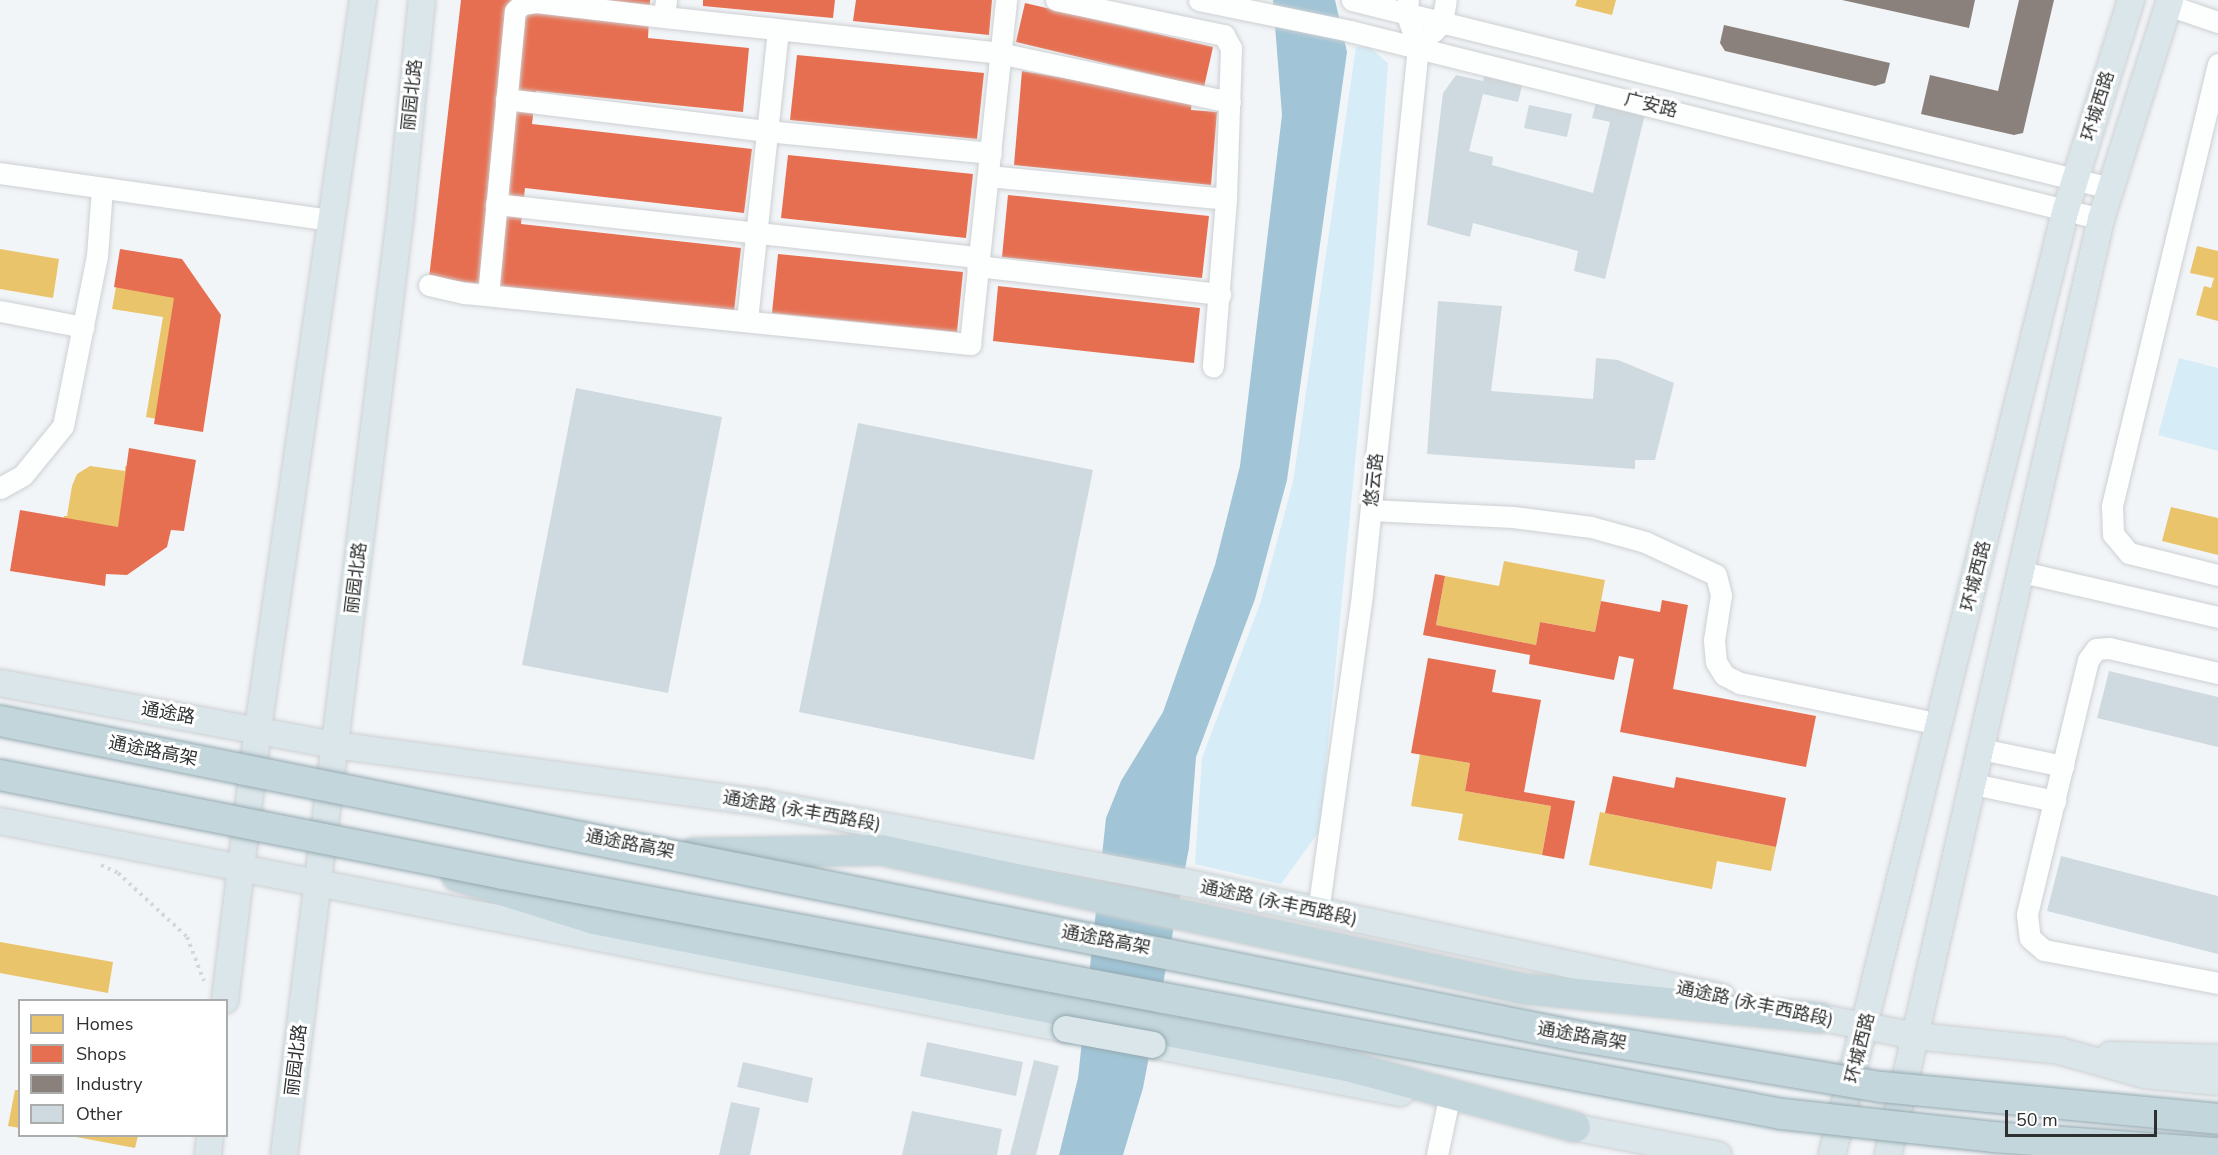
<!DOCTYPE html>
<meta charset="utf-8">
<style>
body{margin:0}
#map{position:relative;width:2218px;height:1155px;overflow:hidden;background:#f2f5f8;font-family:"Nunito Sans","Noto Sans SC",sans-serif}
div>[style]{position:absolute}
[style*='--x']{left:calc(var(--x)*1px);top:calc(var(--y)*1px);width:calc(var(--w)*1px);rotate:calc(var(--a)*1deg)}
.green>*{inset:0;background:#d6ecf6}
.water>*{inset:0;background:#a1c5d6}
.homes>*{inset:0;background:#e9c46a}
.shops>*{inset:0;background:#e76f51}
.industry>*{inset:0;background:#8a817c}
.building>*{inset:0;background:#cfdae0}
.path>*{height:4px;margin-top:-2px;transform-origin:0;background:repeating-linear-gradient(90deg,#d5d6d6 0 3px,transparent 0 7.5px)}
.roads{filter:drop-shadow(0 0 2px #cdd0d2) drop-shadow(0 0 2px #cdd0d2)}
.minor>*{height:21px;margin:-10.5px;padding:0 10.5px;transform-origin:10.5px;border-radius:10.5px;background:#fdfefe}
.major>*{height:26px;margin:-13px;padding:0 13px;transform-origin:13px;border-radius:13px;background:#dae6ea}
.highway>*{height:30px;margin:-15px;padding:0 15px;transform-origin:15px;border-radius:15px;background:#c3d6dc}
.bridges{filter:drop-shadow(0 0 2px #94a9b0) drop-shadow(0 0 2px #94a9b0)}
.major-bridge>*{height:26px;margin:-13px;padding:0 13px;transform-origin:13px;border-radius:13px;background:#dae6ea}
.highway-bridge>*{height:30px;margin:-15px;padding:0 15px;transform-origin:15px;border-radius:15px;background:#c3d6dc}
span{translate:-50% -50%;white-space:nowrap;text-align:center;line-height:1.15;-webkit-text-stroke:6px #fff;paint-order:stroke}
.street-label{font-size:18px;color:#2d2f30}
.legend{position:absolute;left:18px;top:999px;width:210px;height:138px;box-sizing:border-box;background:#fff;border:2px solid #abacac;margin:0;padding:8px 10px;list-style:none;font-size:18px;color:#2d2f30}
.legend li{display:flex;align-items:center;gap:12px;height:30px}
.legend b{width:30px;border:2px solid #abacac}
.scale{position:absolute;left:2005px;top:1110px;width:152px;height:27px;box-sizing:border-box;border:3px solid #2d2f30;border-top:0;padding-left:8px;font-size:18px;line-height:21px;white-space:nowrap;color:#2d2f30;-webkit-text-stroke:4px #fff;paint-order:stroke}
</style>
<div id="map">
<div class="green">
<div style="clip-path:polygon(1356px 47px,1369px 47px,1388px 63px,1374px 264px,1320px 830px,1281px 884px,1195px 864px,1202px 758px,1261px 601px,1293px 482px)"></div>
<div style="clip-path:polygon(2179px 358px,2218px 368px,2218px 451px,2158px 435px)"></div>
</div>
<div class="water">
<div style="clip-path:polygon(1273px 0,1335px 0,1347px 52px,1287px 480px,1255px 599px,1196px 757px,1189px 848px,1143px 1088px,1123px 1155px,1059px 1155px,1078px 1078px,1106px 818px,1121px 781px,1163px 712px,1215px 565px,1240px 466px,1282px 115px)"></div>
</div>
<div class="homes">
<div style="clip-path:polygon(1577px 0,1616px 0,1612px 15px,1575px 6px)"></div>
<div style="clip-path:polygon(2197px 246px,2218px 251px,2218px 321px,2196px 315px,2204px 286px,2211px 288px,2214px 278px,2190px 273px)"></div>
<div style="clip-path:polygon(0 249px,59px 259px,53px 298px,0 289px)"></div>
<div style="clip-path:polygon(121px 259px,189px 271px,186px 294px,194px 295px,189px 322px,207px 326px,191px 425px,146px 417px,163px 317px,112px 309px)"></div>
<div style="clip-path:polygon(90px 466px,125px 471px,125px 466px,157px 471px,157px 477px,168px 478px,166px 522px,161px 522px,154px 546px,134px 562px,104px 562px,104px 566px,63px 556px,64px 516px,67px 516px,72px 486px,77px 474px)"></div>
<div style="clip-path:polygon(2171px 507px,2218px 518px,2218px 555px,2162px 541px)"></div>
<div style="clip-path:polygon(1504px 561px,1605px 580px,1595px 632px,1540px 622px,1536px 645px,1436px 625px,1445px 576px,1499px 586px)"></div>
<div style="clip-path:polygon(1420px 754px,1470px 763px,1465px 791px,1551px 806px,1542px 855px,1458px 840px,1463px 814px,1411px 806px)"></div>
<div style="clip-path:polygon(1600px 812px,1776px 847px,1771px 871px,1717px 861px,1712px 889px,1589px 865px)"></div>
<div style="clip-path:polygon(0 942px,113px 962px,108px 993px,0 973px)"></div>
<div style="clip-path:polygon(15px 1090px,20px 1090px,20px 1128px,8px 1126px)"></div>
<div style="clip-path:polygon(71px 1136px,138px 1136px,135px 1148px)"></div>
</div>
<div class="shops">
<div style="clip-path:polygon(461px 0,650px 0,648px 38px,749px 48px,743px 112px,536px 91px,532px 124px,752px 149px,744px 213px,525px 188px,521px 224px,741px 248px,734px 312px,429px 278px)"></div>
<div style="clip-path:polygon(703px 0,835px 0,833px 18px,703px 6px)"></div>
<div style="clip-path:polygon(856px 0,992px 0,989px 35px,853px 21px)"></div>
<div style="clip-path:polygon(1025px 3px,1213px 47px,1204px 87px,1016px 42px)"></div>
<div style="clip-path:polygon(797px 55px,984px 73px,977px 139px,790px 120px)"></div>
<div style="clip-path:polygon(1022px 71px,1192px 100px,1191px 110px,1217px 112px,1211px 185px,1014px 165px)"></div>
<div style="clip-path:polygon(788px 155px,973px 174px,966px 238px,781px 218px)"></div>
<div style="clip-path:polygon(1008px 195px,1209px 216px,1202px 278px,1002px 257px)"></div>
<div style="clip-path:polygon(120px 249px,182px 259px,221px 315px,203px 432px,154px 424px,174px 298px,114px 287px)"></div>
<div style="clip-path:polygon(778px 254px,963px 272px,957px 332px,772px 313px)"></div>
<div style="clip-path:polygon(998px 286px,1200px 308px,1194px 363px,993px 341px)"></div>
<div style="clip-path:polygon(129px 448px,196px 460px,184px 531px,171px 530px,167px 547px,127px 575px,106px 574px,105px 586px,10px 571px,20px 510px,118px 527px)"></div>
<div style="clip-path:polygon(1435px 574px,1445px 576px,1436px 625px,1536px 645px,1540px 622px,1595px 632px,1601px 601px,1660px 612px,1662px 600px,1688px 605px,1673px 689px,1816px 716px,1806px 767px,1620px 732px,1634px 659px,1619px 656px,1614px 680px,1529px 664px,1530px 655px,1423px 635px)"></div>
<div style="clip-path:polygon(1428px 658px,1496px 670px,1492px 692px,1541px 700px,1524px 792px,1575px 801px,1564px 859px,1542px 855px,1551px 806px,1465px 791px,1470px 763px,1411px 753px)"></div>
<div style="clip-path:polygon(1613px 776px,1674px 788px,1676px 777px,1786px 798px,1776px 847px,1605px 813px)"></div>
</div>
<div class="industry">
<div style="clip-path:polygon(1842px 0,1975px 0,1969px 28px)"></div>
<div style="clip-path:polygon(2019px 0,2054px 0,2023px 133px,2014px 135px,1921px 114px,1930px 75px,1998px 91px)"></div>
<div style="clip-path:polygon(1724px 25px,1890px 63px,1885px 83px,1875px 86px,1725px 51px,1720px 43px)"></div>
</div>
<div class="building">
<div style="clip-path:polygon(1486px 69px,1524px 78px,1518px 102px,1483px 94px,1469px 151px,1493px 157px,1492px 165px,1593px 193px,1610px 122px,1592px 118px,1597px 99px,1646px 110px,1605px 279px,1574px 271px,1578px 251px,1473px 223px,1470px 237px,1427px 225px,1443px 93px,1456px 75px,1483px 81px)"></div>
<div style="clip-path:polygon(1529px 105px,1572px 114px,1567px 137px,1524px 128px)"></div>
<div style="clip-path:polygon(1438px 301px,1502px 306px,1491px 391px,1593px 399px,1596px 358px,1618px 360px,1674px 383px,1655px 460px,1635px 460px,1635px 469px,1427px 454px)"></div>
<div style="clip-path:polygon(576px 388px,722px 417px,668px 693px,522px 665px)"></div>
<div style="clip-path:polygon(858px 423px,1093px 470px,1034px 760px,799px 712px)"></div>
<div style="clip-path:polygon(2109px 671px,2218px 697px,2218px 747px,2097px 718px)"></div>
<div style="clip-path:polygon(2061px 856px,2218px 896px,2218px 954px,2047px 911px)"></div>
<div style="clip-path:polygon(927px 1042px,1023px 1062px,1016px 1096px,920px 1076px)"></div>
<div style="clip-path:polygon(1034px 1060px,1059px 1066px,1036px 1155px,1010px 1155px)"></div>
<div style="clip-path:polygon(743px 1062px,813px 1078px,808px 1103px,737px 1087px)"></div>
<div style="clip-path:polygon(731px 1102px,760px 1108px,750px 1155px,719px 1155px)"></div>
<div style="clip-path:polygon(912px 1111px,1002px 1129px,997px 1155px,902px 1155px)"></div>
</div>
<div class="path">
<div style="--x:101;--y:865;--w:19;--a:25"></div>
<div style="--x:118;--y:873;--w:94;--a:42.8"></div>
<div style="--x:187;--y:937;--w:47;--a:68.9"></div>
</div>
<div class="roads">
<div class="minor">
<div style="--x:666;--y:0;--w:17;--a:97"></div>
<div style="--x:664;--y:17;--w:337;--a:6.1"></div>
<div style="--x:999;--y:53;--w:236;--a:12"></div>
<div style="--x:1056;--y:0;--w:172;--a:11.8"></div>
<div style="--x:1224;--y:35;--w:15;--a:62"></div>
<div style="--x:1231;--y:48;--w:151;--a:91.9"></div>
<div style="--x:1226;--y:199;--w:168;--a:94.5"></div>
<div style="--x:1199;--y:0;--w:154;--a:11.6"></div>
<div style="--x:1350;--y:31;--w:774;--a:14.05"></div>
<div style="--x:1352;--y:0;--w:781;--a:13.93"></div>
<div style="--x:2168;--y:5;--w:53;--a:18.8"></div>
<div style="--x:1433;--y:32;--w:13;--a:-48"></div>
<div style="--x:1442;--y:22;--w:22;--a:-80"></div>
<div style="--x:2218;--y:64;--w:455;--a:103.5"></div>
<div style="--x:2112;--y:506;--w:28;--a:88"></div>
<div style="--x:2113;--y:534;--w:25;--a:50"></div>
<div style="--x:2129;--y:553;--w:92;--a:13.9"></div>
<div style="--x:506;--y:99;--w:263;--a:7"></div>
<div style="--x:767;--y:131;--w:225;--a:5.6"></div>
<div style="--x:0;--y:173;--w:333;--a:8.1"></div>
<div style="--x:988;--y:176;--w:239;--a:5.5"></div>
<div style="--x:496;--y:204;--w:485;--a:6.3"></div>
<div style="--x:977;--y:266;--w:245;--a:6.6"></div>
<div style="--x:429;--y:285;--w:37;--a:13"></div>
<div style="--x:465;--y:293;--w:508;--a:5.77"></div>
<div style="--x:970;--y:344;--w:346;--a:-84"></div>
<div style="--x:488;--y:295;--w:285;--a:-84.6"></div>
<div style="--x:515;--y:11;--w:10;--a:-45"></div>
<div style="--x:522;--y:4;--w:14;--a:-8"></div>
<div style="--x:536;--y:2;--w:129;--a:6.7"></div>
<div style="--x:0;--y:311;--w:85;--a:10.9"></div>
<div style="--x:747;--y:320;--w:291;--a:-83.9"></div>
<div style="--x:0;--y:488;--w:26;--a:-29"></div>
<div style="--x:23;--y:475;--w:63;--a:-50.8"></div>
<div style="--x:63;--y:426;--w:173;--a:-78.7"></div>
<div style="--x:97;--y:256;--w:68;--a:-85.8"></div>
<div style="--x:1371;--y:510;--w:142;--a:2.8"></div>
<div style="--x:1513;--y:517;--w:79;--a:7.3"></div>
<div style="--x:1591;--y:527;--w:56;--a:15.5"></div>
<div style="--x:1645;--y:542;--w:78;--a:24.9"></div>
<div style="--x:1716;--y:575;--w:21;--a:76"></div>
<div style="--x:1721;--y:595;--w:46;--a:98.8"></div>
<div style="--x:1714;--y:640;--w:22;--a:85"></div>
<div style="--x:1716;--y:662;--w:15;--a:58"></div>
<div style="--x:1724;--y:675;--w:18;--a:27"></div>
<div style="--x:1740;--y:683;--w:204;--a:11.6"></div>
<div style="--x:2022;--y:572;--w:201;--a:12.9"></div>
<div style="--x:2218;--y:673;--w:112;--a:-167.1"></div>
<div style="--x:2109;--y:648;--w:13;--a:176"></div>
<div style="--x:2096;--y:649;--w:14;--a:126"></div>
<div style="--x:2088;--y:660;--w:262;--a:103.5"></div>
<div style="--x:2027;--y:915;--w:23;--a:83"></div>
<div style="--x:2030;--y:938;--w:18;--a:41"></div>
<div style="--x:2044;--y:950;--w:177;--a:10.7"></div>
<div style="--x:1981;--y:749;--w:84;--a:11.7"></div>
<div style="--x:1973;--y:784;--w:84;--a:11.7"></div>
<div style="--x:1318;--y:912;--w:321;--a:-82.1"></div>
<div style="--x:1362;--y:594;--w:550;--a:-84.15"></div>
<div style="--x:1418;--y:47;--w:36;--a:-109"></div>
<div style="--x:1406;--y:13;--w:13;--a:-81"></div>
<div style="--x:1437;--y:1155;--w:53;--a:-78.1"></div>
</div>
<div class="major">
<div style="--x:0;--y:683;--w:342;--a:10.5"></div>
<div style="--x:336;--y:745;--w:432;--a:7.7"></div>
<div style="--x:764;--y:803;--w:427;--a:10.7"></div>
<div style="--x:1184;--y:882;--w:550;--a:12.07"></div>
<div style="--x:0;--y:821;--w:1086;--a:11.04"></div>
<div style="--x:225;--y:1000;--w:273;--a:-83.1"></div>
<div style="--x:258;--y:729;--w:737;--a:-81.8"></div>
<div style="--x:1802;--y:1014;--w:116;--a:10.9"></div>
<div style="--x:1916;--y:1036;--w:145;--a:5.9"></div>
<div style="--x:2060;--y:1051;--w:88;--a:15.8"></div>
<div style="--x:2145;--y:1075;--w:73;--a:5.5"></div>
<div style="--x:1153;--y:1045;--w:252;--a:11"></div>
<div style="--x:2110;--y:1055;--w:108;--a:1.6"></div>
<div style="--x:1557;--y:1124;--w:164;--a:10.9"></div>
<div style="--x:208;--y:1155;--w:19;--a:-84"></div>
<div style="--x:284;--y:1155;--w:943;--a:-82.94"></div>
<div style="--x:400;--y:219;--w:220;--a:-84.3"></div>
<div style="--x:1832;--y:1155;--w:975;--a:-76.11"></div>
<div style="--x:2066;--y:209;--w:219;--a:-72.7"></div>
<div style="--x:1888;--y:1155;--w:960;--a:-77.18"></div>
<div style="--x:2101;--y:219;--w:230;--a:-72.5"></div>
</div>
<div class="highway">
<div style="--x:694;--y:853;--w:187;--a:-0.9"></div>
<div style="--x:881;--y:850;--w:659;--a:12.18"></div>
<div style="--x:1525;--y:989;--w:297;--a:5.6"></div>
<div style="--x:457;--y:876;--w:144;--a:17.4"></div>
<div style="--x:594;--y:919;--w:767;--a:11.05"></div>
<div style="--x:1347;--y:1066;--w:236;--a:15"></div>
</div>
</div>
<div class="bridges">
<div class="major-bridge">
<div style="--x:1066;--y:1029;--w:88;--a:10.4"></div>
</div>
<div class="highway-bridge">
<div style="--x:0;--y:721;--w:1613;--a:11.3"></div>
<div style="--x:1582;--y:1037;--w:304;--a:9.5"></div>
<div style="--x:1882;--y:1087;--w:338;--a:5.4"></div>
<div style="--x:0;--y:775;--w:513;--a:11.13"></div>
<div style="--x:503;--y:874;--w:1301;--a:10.63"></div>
<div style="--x:1782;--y:1114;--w:212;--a:6.2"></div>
<div style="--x:1993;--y:1137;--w:226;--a:4.1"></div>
</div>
</div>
<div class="street-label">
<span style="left:412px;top:95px;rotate:-84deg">丽园北路</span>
<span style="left:1651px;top:105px;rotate:14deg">广安路</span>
<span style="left:2098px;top:106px;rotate:-73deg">环城西路</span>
<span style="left:1374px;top:480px;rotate:-84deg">悠云路</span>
<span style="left:1976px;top:576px;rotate:-76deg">环城西路</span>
<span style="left:356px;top:578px;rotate:-83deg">丽园北路</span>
<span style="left:168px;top:713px;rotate:10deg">通途路</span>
<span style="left:153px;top:751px;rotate:11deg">通途路高架</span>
<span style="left:802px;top:811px;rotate:10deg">通途路 (永丰西路段)</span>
<span style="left:630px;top:844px;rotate:11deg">通途路高架</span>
<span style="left:1279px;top:903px;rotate:12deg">通途路 (永丰西路段)</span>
<span style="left:1106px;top:940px;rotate:11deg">通途路高架</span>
<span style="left:1755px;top:1004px;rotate:12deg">通途路 (永丰西路段)</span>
<span style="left:1582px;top:1036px;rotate:10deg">通途路高架</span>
<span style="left:1860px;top:1048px;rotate:-76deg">环城西路</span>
<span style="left:296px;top:1060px;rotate:-83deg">丽园北路</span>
</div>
<ul class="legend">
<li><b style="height:16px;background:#e9c46a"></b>Homes</li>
<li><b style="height:16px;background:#e76f51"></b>Shops</li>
<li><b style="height:16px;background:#8a817c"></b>Industry</li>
<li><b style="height:16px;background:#cfdae0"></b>Other</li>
</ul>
<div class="scale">50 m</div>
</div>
